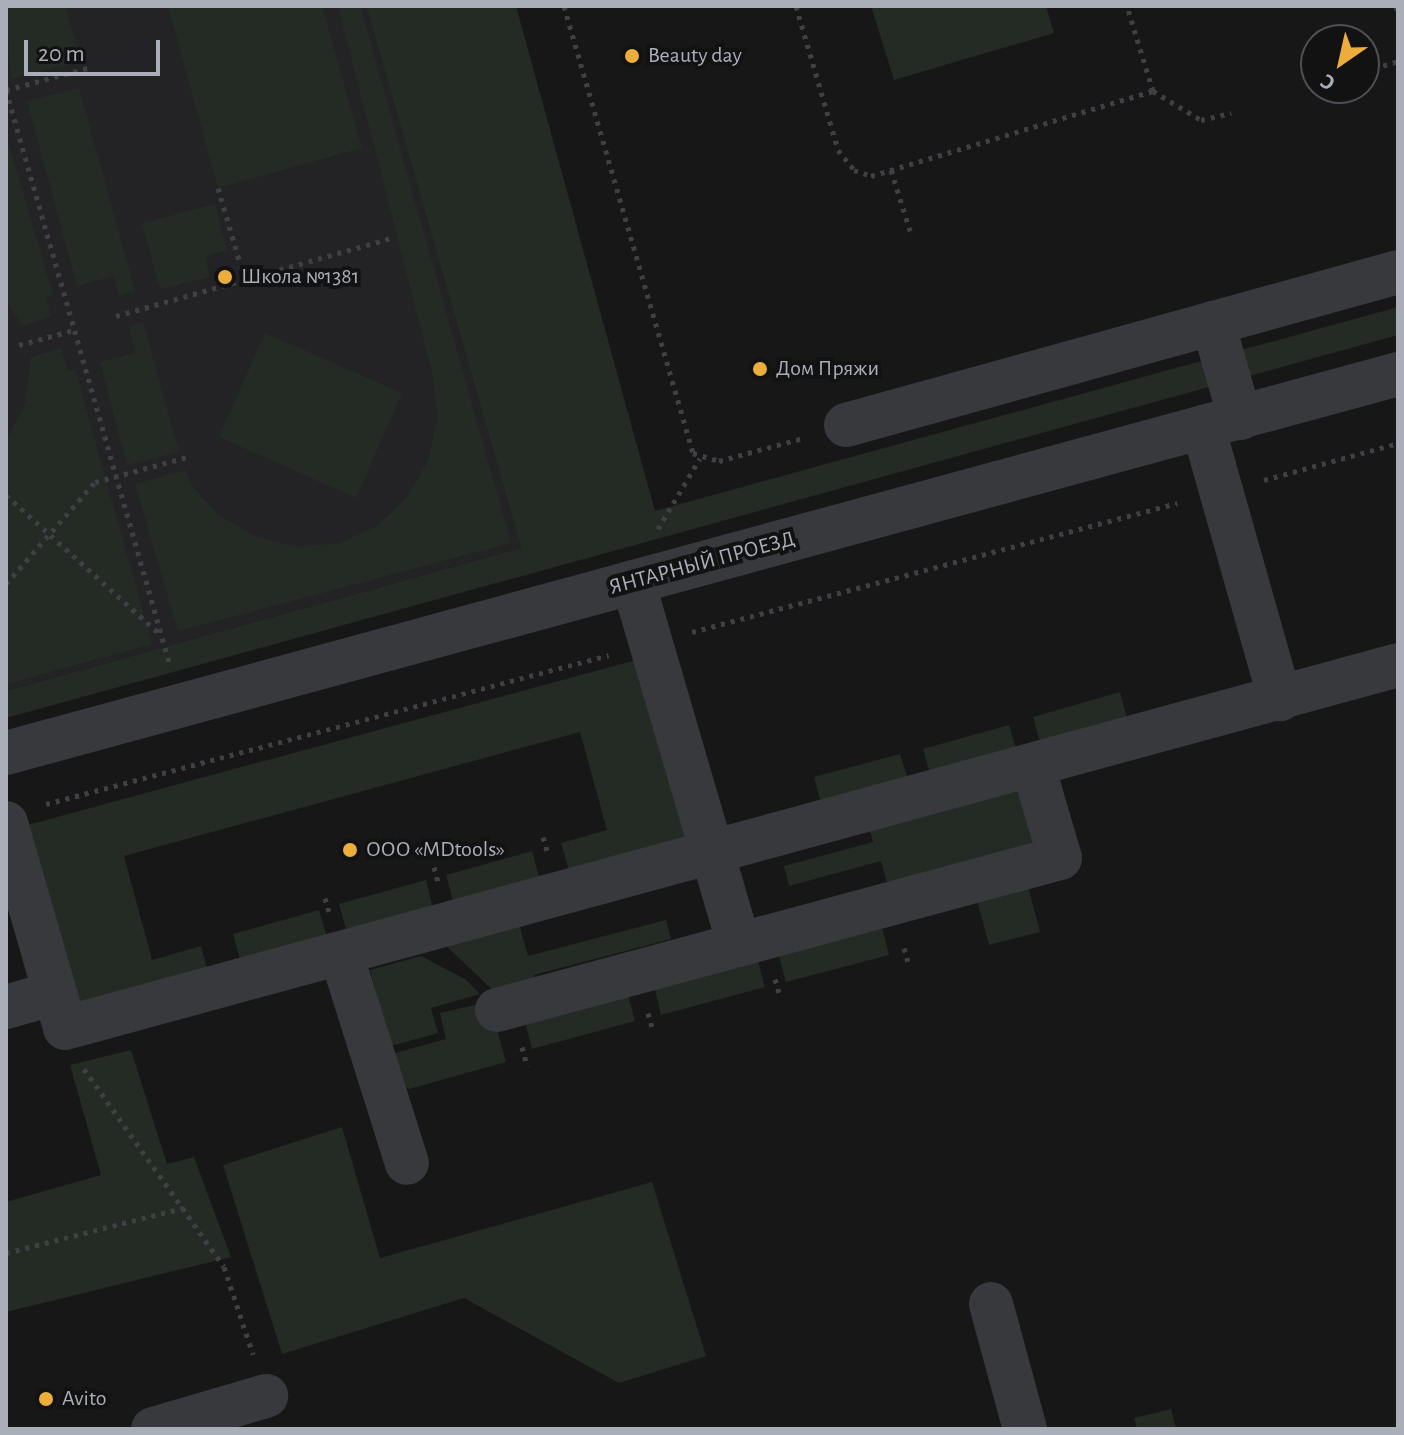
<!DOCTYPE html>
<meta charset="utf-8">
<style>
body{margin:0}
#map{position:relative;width:1404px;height:1435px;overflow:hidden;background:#171718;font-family:"Alegreya Sans",sans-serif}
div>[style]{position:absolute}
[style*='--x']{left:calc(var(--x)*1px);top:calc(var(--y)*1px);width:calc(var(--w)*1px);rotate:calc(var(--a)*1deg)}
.built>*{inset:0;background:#232325}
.green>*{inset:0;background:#232b24}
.path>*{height:5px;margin-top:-2.5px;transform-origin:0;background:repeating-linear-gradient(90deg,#3e4044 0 4px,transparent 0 10px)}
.minor>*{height:44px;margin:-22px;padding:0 22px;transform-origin:22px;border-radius:22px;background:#38393d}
.dots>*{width:22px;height:22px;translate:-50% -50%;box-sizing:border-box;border:4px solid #121213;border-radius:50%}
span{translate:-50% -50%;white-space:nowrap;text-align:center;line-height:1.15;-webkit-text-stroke:8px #121213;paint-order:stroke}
.poi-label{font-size:22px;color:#a9aeb8}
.left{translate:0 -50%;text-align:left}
.street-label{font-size:22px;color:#a9aeb8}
.frame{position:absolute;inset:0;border:8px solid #a9aeb8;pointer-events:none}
.north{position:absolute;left:1300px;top:24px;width:80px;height:80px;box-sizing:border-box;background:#121213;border:2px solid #4e5055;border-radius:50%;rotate:214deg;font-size:22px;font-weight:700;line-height:32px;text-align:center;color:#a9aeb8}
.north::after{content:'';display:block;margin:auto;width:28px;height:36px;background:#ebae3c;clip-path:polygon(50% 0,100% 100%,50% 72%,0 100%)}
.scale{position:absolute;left:24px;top:40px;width:136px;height:36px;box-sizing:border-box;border:4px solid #a9aeb8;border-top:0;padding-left:10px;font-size:24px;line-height:28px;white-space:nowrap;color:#a9aeb8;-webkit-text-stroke:6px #121213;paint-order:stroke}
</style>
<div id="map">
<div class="built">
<div style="clip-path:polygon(6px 6px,366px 6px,521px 548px,6px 691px)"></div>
</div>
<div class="green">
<div style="clip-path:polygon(6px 6px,65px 6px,81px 61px,11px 79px)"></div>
<div style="clip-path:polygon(168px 6px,322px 6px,362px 148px,218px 188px)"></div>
<div style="clip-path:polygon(338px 6px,360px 6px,511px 543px,178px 631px,135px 484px,186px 470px,190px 483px,218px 515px,257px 537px,296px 547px,340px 543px,375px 527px,406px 499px,429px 459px,437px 418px,433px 376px)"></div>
<div style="clip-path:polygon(366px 6px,516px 6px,655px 511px,1398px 307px,1398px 335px,6px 718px,6px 691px,521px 548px)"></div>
<div style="clip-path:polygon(871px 6px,1046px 6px,1054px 33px,894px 80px)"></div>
<div style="clip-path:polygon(79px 88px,135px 291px,119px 296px,114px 276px,77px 286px,27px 101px)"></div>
<div style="clip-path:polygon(6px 134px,53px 295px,45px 297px,51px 317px,22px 326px,6px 300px)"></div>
<div style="clip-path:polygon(215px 204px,227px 250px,205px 256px,210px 277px,160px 289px,142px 223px)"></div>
<div style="clip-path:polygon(143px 322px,179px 452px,127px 465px,100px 362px,135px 353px,129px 326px)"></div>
<div style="clip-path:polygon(265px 333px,402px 393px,356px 498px,219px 437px)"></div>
<div style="clip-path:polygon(61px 348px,68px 371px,75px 369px,152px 644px,6px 684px,6px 440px,25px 405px,31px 357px)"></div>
<div style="clip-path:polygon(640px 659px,690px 845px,571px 877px,561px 843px,607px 830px,580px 732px,124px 856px,152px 960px,201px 946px,208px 972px,74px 1008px,24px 826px)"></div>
<div style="clip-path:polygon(1120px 692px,1129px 725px,1042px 749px,1033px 717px)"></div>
<div style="clip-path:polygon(1009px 725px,1019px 758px,932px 781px,923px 749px)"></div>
<div style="clip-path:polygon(900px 754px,910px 786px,823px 810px,814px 777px)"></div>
<div style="clip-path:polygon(1037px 780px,1057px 847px,890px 894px,881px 861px,789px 886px,784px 866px,873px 842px,869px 826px)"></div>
<div style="clip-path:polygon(532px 851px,541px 884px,455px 908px,446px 875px)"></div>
<div style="clip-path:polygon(426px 880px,434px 913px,348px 936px,339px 904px)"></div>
<div style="clip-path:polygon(1027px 883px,1040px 932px,989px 945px,976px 896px)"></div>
<div style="clip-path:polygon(319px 910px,329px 943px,242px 967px,233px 934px)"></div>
<div style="clip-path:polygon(880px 918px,889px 955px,786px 982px,776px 945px)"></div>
<div style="clip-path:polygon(518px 920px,528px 956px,666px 920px,671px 939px,534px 975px,537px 989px,500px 997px,439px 939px)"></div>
<div style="clip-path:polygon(755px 950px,765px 987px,661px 1015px,652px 977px)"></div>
<div style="clip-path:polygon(421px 956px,465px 979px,480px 994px,431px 1008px,438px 1033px,391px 1046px,370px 970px)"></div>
<div style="clip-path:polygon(625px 984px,635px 1021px,532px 1049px,522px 1011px)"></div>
<div style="clip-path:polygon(475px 1005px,494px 1019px,506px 1062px,409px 1089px,399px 1082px,392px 1054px,446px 1039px,440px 1013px)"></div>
<div style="clip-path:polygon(131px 1050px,167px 1164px,194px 1157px,231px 1257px,6px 1312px,6px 1202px,101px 1175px,70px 1065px)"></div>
<div style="clip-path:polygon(342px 1127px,380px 1258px,652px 1182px,706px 1356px,619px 1383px,464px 1298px,282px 1354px,223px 1165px)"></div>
<div style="clip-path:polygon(1171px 1409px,1176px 1429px,1137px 1429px,1134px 1418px)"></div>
</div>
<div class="path">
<div style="--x:564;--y:6;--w:465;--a:73.9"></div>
<div style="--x:693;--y:453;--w:27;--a:17"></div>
<div style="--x:719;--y:461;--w:87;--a:-15.3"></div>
<div style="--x:796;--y:6;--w:150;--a:73.7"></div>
<div style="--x:838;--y:150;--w:26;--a:51"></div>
<div style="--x:854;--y:170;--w:18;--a:19"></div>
<div style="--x:871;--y:176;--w:295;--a:-16.8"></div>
<div style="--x:1153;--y:91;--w:89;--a:-107"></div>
<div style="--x:1396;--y:6;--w:7;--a:74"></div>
<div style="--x:1364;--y:71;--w:35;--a:-16"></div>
<div style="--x:6;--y:90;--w:595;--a:74.09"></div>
<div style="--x:6;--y:90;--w:88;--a:-15.1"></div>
<div style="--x:1153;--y:91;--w:56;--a:31.1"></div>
<div style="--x:1201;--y:120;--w:31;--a:-13"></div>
<div style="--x:891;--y:170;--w:70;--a:72.6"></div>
<div style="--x:218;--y:188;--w:96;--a:73.6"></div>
<div style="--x:116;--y:316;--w:284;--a:-15.8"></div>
<div style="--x:19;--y:345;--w:57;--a:-15.3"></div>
<div style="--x:1264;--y:480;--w:139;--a:-15.4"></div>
<div style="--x:6;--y:495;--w:207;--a:42.1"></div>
<div style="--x:658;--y:529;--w:82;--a:-59.4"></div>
<div style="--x:6;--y:584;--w:135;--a:-48.9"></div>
<div style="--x:95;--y:482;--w:99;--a:-15.2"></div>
<div style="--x:692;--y:632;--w:502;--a:-14.89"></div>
<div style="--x:46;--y:804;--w:582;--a:-14.82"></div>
<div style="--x:543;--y:837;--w:15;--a:74"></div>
<div style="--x:434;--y:867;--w:16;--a:75"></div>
<div style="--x:325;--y:898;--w:15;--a:74"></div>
<div style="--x:904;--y:948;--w:15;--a:74"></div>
<div style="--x:775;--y:979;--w:19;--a:74"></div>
<div style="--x:648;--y:1013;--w:19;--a:74"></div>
<div style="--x:522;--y:1047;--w:20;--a:75"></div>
<div style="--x:84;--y:1069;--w:242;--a:54.7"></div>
<div style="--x:224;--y:1267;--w:92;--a:71.6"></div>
<div style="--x:6;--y:1253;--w:183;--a:-14.3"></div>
</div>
<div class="minor">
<div style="--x:1213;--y:323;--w:99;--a:74.1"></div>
<div style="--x:846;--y:425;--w:573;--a:-15.49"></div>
<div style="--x:1203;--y:427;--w:283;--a:74.2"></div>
<div style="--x:633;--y:582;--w:378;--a:73.7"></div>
<div style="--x:6;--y:753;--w:1443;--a:-15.23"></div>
<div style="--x:6;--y:823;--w:213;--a:73.9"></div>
<div style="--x:65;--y:1028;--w:1382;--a:-15.23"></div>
<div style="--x:341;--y:954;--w:219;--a:72.5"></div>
<div style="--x:6;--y:1007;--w:51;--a:-15.9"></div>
<div style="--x:497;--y:1010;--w:583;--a:-15.11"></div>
<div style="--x:1060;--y:858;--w:96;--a:-106.4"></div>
<div style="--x:991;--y:1304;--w:130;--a:74.8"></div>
<div style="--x:153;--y:1429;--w:118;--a:-16.3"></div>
</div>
<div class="dots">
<div style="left:632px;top:56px;background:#ebae3c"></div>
<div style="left:225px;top:277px;background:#ebae3c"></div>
<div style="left:760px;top:369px;background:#ebae3c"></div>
<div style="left:350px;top:850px;background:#ebae3c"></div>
<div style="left:46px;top:1399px;background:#ebae3c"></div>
</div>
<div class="poi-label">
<span class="left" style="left:648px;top:56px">Beauty day</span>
<span class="left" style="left:241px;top:277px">Школа №1381</span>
<span class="left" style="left:776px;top:369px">Дом Пряжи</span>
<span class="left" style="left:366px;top:850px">ООО «MDtools»</span>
<span class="left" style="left:62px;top:1399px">Avito</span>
</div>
<div class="street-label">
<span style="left:702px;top:563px;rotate:-15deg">ЯНТАРНЫЙ ПРОЕЗД</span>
</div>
<div class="frame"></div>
<div class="north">С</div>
<div class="scale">20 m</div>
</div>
